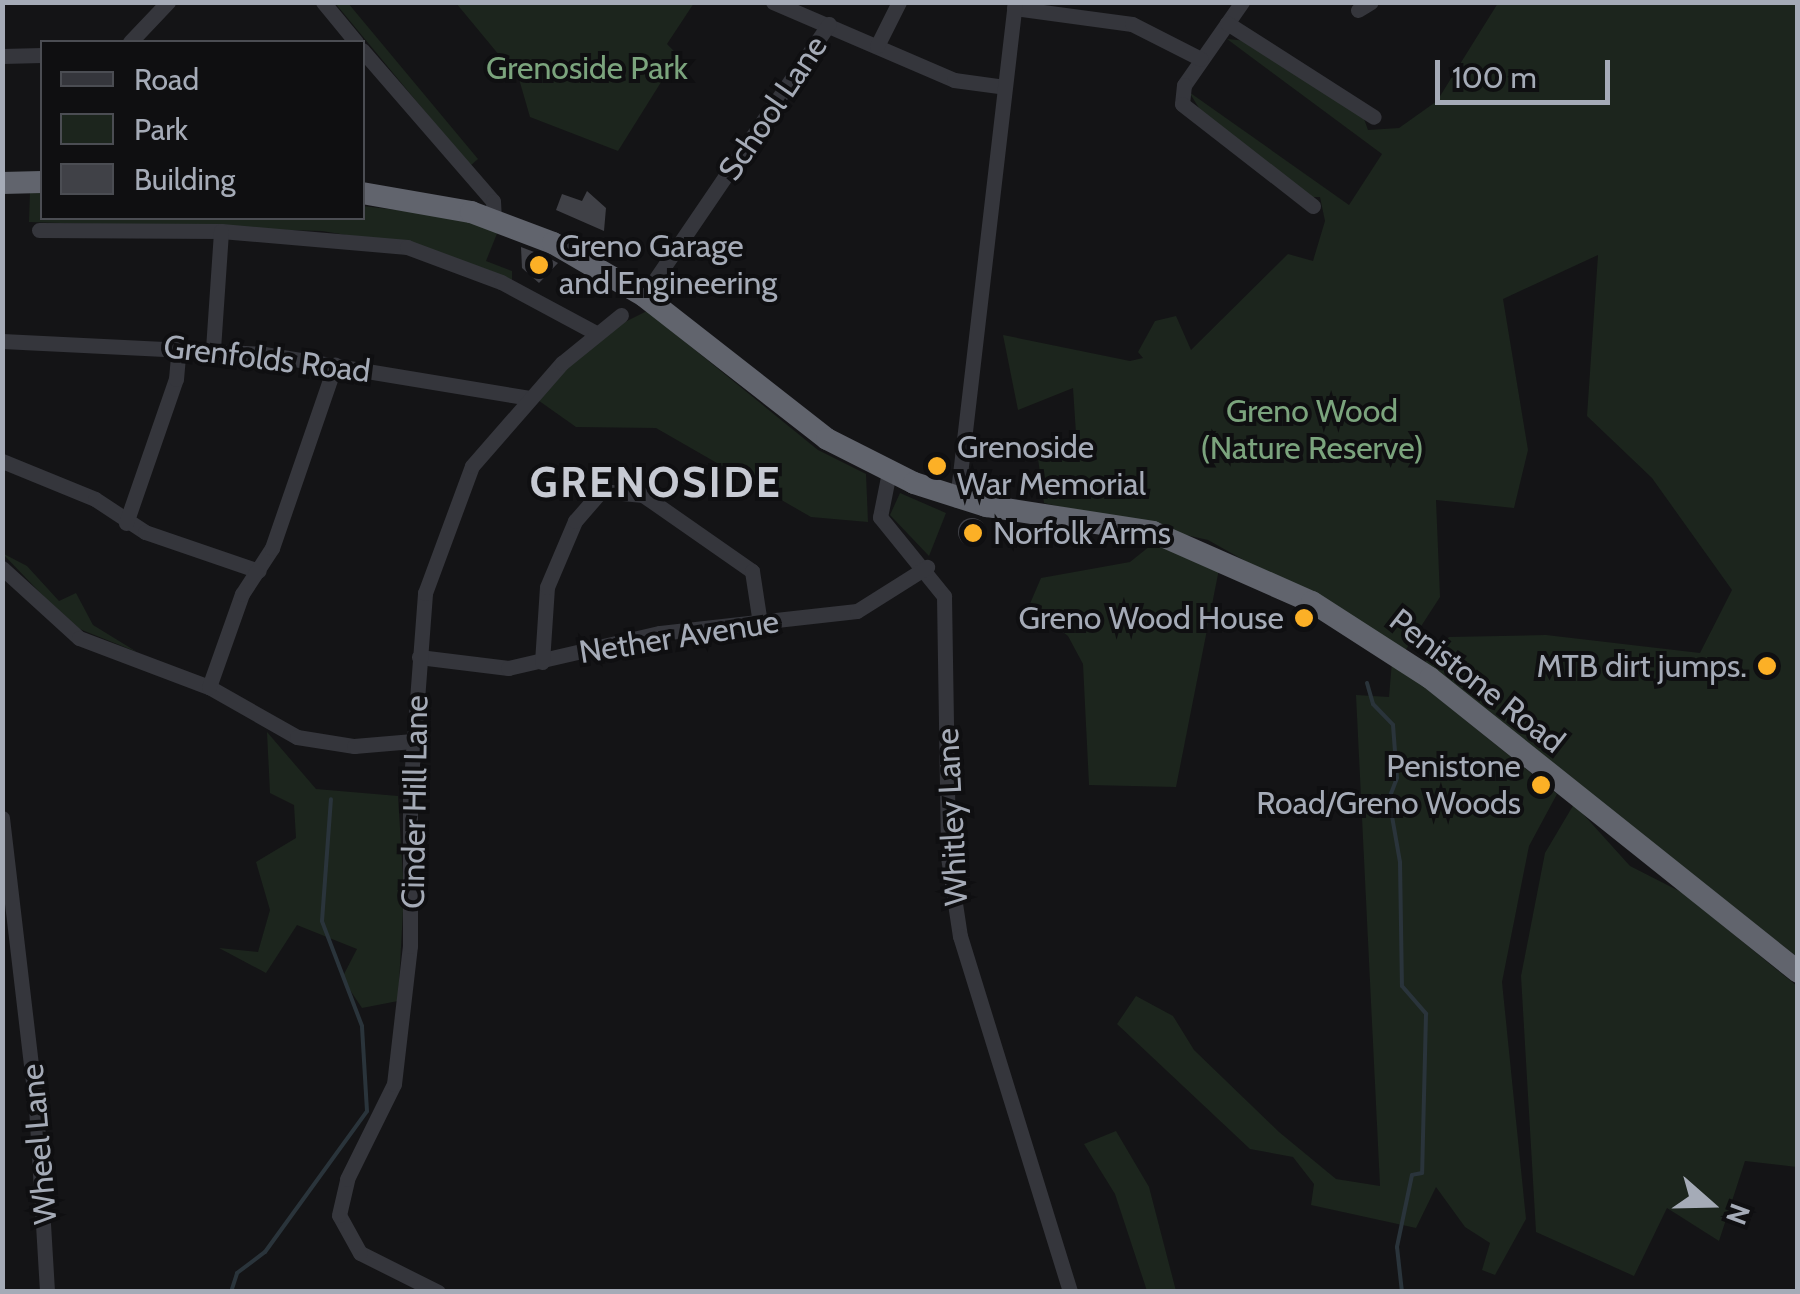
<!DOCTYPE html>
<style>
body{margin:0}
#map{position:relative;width:1800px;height:1294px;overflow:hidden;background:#141416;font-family:Cabin,sans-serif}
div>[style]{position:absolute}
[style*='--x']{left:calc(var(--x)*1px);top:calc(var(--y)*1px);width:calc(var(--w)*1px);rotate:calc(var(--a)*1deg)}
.green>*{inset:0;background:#1c251d}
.stream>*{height:4px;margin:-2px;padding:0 2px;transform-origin:2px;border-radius:2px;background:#2a343b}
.building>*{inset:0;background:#404147}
.round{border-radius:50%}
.minor>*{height:15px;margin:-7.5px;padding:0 7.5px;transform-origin:7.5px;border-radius:7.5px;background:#35363c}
.highway>*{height:22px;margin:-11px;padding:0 11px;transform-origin:11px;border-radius:11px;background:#61646d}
.dots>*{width:28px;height:28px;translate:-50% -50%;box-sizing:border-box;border:5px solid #0f0f11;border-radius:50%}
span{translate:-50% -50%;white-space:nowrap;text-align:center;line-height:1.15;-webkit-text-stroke:8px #0f0f11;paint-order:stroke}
.park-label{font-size:32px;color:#7ba47d}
.street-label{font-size:32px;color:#a5abb7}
.poi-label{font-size:32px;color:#a5abb7}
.left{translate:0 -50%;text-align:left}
.right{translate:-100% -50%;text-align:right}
.district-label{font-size:42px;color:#c7cad3;font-weight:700;letter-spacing:2.5px}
.frame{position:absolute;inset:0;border:5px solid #a5abb7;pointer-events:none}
.legend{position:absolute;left:40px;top:40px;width:325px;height:180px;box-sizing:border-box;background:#0f0f11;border:2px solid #4b4d53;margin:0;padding:12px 18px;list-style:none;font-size:30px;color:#a5abb7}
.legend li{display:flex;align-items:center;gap:20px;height:50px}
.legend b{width:50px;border:2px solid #4b4d53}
.north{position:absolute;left:1660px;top:1154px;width:100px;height:100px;-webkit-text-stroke:8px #0f0f11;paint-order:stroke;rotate:110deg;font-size:28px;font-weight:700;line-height:40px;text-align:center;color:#a5abb7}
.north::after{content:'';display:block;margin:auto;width:35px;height:45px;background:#a5abb7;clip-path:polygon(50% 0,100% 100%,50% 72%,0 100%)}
.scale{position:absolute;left:1435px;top:60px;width:175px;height:45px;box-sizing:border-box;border:5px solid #a5abb7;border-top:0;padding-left:12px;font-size:30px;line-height:35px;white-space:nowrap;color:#a5abb7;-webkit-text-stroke:8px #0f0f11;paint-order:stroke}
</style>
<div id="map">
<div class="green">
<div style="clip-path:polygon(335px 3px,348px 3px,478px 159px,470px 166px)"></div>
<div style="clip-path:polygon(456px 3px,694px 3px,667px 44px,678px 55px,618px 151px,530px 117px,519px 79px)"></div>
<div style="clip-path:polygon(1498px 3px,1797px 3px,1797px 957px,1425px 662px,1449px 637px,1546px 635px,1700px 653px,1732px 590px,1652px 478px,1587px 416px,1598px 255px,1503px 299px,1528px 450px,1514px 508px,1436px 500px,1440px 597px,1405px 651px,1208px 540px,1044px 503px,1037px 451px,1077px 449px,1073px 388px,1018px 410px,1003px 335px,1130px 361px,1143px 358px,1138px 352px,1155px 321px,1176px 316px,1191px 350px,1288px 254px,1313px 261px,1325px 221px,1320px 197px,1309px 197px,1204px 116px,1189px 92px,1349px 205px,1382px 154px,1227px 39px,1247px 41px,1363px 116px,1368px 130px,1399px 128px,1437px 101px)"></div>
<div style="clip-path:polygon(42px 191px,42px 218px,362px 218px,363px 206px,456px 217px,498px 231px,486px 261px,512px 271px,512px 281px,426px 248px,322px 231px,29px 222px,30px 192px)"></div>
<div style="clip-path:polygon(647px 311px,818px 450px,866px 474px,868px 522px,811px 517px,656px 428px,576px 427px,535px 398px,611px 329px)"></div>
<div style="clip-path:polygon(900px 493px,946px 513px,929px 556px,890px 515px)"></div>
<div style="clip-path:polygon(1155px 542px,1220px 564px,1176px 787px,1089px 785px,1083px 664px,1068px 636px,1029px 606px,1041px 578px,1130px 562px)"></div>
<div style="clip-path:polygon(2px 553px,27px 566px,59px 601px,76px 593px,93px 625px,137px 652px,72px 626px)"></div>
<div style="clip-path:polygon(1392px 661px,1557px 794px,1529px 846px,1502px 982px,1526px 1219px,1495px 1275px,1482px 1270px,1490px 1243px,1465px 1227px,1436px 1187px,1416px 1228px,1311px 1205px,1314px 1184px,1293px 1157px,1250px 1149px,1117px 1024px,1136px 996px,1173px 1016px,1194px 1050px,1279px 1132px,1336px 1179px,1380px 1186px,1356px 695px,1389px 697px)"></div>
<div style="clip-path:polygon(267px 732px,316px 789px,398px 796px,404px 893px,398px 1001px,362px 1008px,342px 978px,357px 949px,297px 925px,266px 973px,219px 948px,258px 952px,270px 910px,256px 862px,296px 838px,294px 805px,270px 793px)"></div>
<div style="clip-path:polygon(1574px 804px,1630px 866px,1683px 893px,1797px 986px,1797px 1167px,1745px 1161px,1719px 1241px,1667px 1208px,1634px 1276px,1536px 1232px,1521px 976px,1545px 853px)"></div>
<div style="clip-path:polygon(1116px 1131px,1149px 1187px,1176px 1291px,1147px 1291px,1115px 1194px,1084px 1144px)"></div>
</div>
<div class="stream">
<div style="--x:1367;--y:683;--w:22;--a:74"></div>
<div style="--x:1373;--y:704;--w:29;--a:46"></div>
<div style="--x:1393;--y:725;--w:53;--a:85.7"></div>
<div style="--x:1397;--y:778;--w:22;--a:111"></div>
<div style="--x:1389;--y:799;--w:64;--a:80.1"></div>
<div style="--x:1400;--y:862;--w:124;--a:89.1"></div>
<div style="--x:1402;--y:986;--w:37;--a:49"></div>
<div style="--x:1426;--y:1014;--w:159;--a:91.4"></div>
<div style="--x:1422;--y:1173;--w:10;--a:169"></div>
<div style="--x:1412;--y:1175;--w:74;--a:101.8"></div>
<div style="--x:1397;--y:1247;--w:45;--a:83.7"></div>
<div style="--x:231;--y:1292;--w:20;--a:-72"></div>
<div style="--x:237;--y:1273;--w:35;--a:-37"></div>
<div style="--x:265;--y:1252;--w:174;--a:-54.1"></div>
<div style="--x:367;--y:1111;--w:85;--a:-93.4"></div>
<div style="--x:362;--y:1026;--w:112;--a:-110.9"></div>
<div style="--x:322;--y:921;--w:122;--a:-85.8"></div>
</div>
<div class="building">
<div style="clip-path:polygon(587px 191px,606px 208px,604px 231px,556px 210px,562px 194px,582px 201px)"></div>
<div style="clip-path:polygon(521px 247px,547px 257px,558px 263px,539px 283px,522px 268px)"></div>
<div class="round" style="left:958px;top:518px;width:28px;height:28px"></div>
</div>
<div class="minor">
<div style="--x:323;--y:2;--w:52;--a:50.5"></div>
<div style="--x:773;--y:2;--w:197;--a:23.3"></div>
<div style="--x:954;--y:80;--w:51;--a:7.8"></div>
<div style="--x:1242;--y:2;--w:101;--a:124.9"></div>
<div style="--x:1184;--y:85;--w:19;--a:96"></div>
<div style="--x:1182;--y:104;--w:166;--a:37.9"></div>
<div style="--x:1014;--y:8;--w:119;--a:7.7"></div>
<div style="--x:1132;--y:24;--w:77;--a:26.9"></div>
<div style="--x:1358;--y:10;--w:15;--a:-32"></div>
<div style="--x:1227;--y:23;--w:174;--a:32.6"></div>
<div style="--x:130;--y:42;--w:55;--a:-46.5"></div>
<div style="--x:877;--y:46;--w:49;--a:-63.4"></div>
<div style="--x:362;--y:50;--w:200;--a:49.1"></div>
<div style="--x:493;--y:201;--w:18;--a:87"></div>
<div style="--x:2;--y:56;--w:40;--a:-1.4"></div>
<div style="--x:39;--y:230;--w:182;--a:0.3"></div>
<div style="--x:221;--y:231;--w:187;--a:4.9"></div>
<div style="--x:407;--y:247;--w:100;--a:20.4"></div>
<div style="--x:501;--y:282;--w:108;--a:28.2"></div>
<div style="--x:644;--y:296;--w:329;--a:-55.8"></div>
<div style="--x:2;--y:341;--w:262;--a:2.8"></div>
<div style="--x:264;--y:354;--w:269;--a:9.4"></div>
<div style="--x:213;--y:349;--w:118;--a:-86.1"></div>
<div style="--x:2;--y:461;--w:100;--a:22.2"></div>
<div style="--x:95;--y:499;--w:60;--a:33.4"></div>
<div style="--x:145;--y:532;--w:120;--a:18.9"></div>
<div style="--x:889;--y:472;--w:46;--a:101.3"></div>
<div style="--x:880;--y:517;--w:102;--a:51"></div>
<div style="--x:944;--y:596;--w:261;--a:89.1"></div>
<div style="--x:948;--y:857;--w:80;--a:81.4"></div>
<div style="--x:960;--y:936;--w:373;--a:72.8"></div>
<div style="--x:957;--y:500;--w:501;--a:-83.36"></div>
<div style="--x:126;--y:523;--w:152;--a:-70.9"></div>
<div style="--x:176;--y:379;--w:33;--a:-85"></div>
<div style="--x:2;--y:568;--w:104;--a:42.3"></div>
<div style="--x:79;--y:638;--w:139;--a:20.7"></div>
<div style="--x:209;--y:687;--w:101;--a:29.6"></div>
<div style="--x:297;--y:737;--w:58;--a:9"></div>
<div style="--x:354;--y:746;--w:59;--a:-4.8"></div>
<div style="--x:419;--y:657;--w:90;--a:7"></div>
<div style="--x:508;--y:668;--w:156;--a:-13"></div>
<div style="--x:660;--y:633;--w:198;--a:-6.4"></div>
<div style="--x:857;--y:611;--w:83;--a:-32.2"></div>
<div style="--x:542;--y:662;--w:75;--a:-86.2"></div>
<div style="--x:547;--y:587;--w:72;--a:-67"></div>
<div style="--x:575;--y:521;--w:40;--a:-49"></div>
<div style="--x:601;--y:491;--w:42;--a:5.4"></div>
<div style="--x:643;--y:495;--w:133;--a:34.9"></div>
<div style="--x:752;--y:571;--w:53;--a:81.3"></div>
<div style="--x:209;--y:687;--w:99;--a:-70.5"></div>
<div style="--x:242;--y:594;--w:55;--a:-56.9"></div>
<div style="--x:272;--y:548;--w:194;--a:-71"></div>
<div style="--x:2;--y:818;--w:290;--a:83.3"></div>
<div style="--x:36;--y:1106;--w:186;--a:86.6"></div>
<div style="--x:438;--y:1292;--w:87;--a:-153.4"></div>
<div style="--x:360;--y:1253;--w:43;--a:-118.9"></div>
<div style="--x:339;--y:1215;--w:37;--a:-77"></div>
<div style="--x:347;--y:1179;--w:106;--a:-63.7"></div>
<div style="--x:394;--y:1084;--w:139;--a:-83.4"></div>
<div style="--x:410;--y:946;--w:153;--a:-90"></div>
<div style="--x:410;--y:793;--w:201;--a:-85.7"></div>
<div style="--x:425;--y:593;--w:135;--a:-69.7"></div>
<div style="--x:472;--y:466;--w:137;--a:-48.9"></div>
<div style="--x:562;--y:363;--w:76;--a:-39.1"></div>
</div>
<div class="highway">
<div style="--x:2;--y:183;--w:40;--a:-1.4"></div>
<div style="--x:362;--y:193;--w:111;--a:9.9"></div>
<div style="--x:471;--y:212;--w:88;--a:20.7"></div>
<div style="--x:553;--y:243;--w:105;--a:30.2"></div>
<div style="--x:644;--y:296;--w:232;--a:38"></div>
<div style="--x:827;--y:439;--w:97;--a:26.8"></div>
<div style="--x:914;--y:483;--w:76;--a:17.7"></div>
<div style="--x:986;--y:506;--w:169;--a:8.8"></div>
<div style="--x:1153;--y:532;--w:174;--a:23.8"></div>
<div style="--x:1312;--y:602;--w:140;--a:32.8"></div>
<div style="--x:1430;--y:678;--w:471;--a:38.6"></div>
</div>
<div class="dots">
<div style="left:539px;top:265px;background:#fcb026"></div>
<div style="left:937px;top:466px;background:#fcb026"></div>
<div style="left:973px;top:533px;background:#fcb026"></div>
<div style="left:1304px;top:618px;background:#fcb026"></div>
<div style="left:1767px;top:666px;background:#fcb026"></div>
<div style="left:1541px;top:785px;background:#fcb026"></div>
</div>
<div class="park-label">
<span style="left:587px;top:68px">Grenoside Park</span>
<span style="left:1312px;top:430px">Greno Wood<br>(Nature Reserve)</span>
</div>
<div class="street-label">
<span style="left:773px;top:108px;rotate:-56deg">School Lane</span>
<span style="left:267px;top:359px;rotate:7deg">Grenfolds Road</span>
<span style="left:679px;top:637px;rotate:-9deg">Nether Avenue</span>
<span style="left:1477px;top:681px;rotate:38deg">Penistone Road</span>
<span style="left:415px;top:802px;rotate:-89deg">Cinder Hill Lane</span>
<span style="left:952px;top:817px;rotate:-93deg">Whitley Lane</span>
<span style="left:39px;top:1144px;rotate:-95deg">Wheel Lane</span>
</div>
<div class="poi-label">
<span class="left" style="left:559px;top:265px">Greno Garage<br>and Engineering</span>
<span class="left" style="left:957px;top:466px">Grenoside<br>War Memorial</span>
<span class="left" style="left:993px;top:533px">Norfolk Arms</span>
<span class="right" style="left:1284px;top:618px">Greno Wood House</span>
<span class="right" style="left:1747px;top:666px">MTB dirt jumps.</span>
<span class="right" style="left:1521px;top:785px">Penistone<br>Road/Greno Woods</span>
</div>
<div class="district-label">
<span style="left:656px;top:482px">GRENOSIDE</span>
</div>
<div class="frame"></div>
<ul class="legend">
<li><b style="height:12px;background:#35363c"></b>Road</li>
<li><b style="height:28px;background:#1c251d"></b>Park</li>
<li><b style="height:28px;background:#404147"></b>Building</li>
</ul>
<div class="north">N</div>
<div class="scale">100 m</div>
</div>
